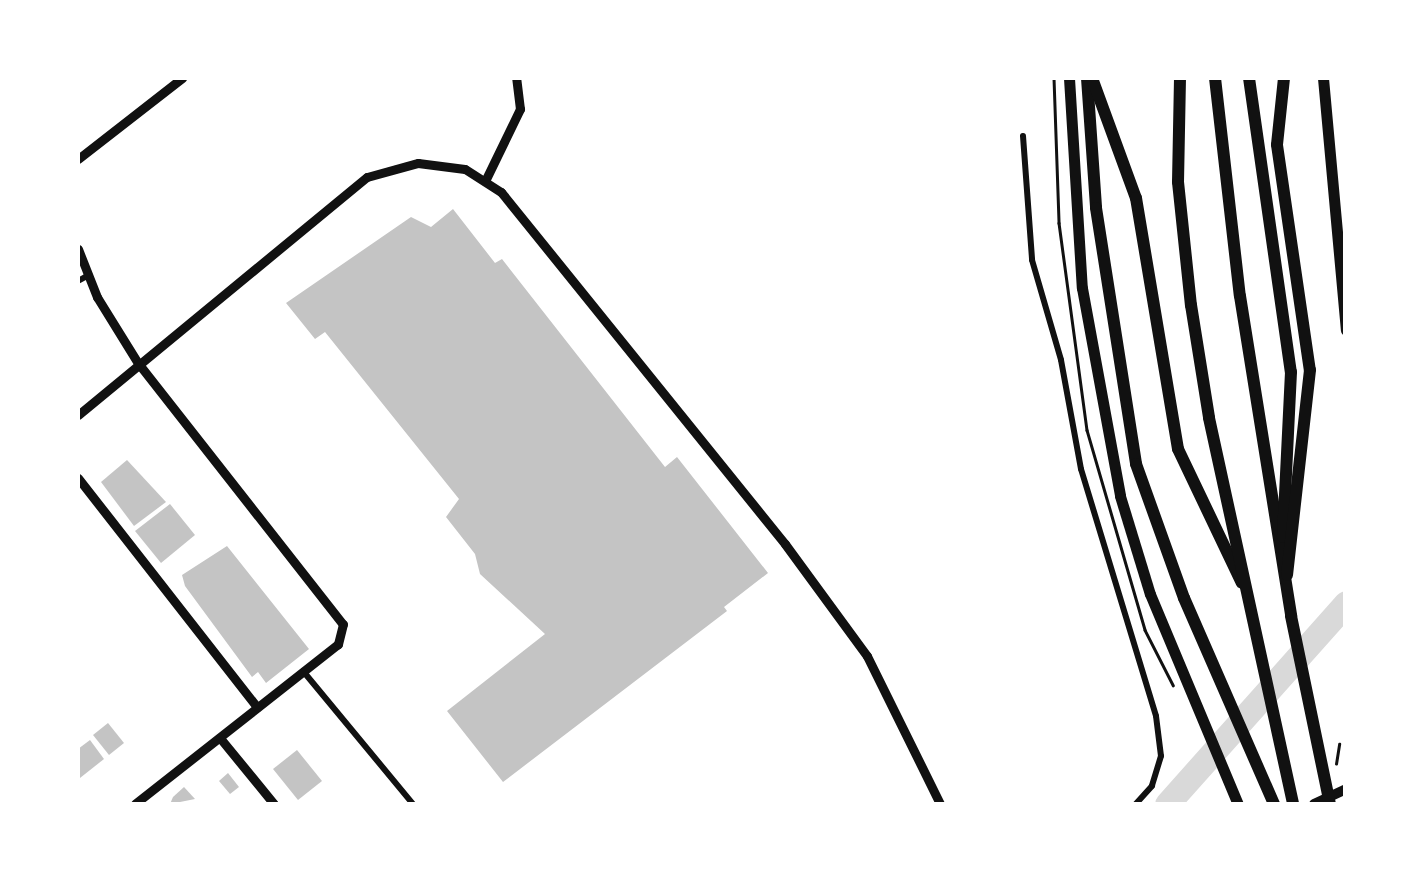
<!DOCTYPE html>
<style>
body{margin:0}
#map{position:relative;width:1423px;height:882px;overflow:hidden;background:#fff;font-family:"Sofia Sans Condensed",sans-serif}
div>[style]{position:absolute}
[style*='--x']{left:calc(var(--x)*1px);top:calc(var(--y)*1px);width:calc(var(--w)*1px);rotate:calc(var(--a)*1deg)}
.river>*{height:25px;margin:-12.5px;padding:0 12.5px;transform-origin:12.5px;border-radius:12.5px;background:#d9d9d9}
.building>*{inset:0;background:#c4c4c4}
.path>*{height:2.5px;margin:-1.25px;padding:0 1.25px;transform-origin:1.25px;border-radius:1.25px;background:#111}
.minor>*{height:6px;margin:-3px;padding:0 3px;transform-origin:3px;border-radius:3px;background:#111}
.tertiary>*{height:9px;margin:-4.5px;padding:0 4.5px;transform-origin:4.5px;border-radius:4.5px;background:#111}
.secondary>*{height:10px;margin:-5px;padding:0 5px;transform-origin:5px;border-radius:5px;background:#111}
.trunk>*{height:11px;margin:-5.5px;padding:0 5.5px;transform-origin:5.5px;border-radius:5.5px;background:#111}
.motorway>*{height:12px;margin:-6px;padding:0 6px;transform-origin:6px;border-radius:6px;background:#111}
span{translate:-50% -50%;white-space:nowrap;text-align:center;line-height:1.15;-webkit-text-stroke:10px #fff;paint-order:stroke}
.frame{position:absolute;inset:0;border:80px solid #fff;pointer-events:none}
</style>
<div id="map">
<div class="river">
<div style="--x:1167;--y:804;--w:269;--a:-48.3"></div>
</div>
<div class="building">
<div style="clip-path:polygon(453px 209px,495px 263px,502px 259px,665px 467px,677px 457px,768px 573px,724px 607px,727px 611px,503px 782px,447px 711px,545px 634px,480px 574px,475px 554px,446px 517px,459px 499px,325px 332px,315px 339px,286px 303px,411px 217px,431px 227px)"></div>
<div style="clip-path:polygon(127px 460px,166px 502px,134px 526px,101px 482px)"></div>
<div style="clip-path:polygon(170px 504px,195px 535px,161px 563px,135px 531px)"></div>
<div style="clip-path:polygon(227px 546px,309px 649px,266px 683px,258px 672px,252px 677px,185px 586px,182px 575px)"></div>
<div style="clip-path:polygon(108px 723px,124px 743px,109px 755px,93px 735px)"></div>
<div style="clip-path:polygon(90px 740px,104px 759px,80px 778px,78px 749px)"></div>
<div style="clip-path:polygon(297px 750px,322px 781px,298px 800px,273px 769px)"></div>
<div style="clip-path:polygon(228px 773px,239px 787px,230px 794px,219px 781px)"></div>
<div style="clip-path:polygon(184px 787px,195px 799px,170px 804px,173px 797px)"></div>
</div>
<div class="path">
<div style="--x:1054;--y:78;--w:145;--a:88"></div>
<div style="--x:1059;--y:223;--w:209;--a:82.3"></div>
<div style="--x:1087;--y:430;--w:208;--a:73.8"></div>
<div style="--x:1145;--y:630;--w:62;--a:63"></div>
<div style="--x:1345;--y:78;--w:8;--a:83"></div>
<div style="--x:1336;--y:764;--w:20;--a:-81"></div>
</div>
<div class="minor">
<div style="--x:1023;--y:136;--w:124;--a:85.8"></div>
<div style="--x:1032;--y:260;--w:104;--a:73.8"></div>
<div style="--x:1061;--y:360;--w:111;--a:79.6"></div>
<div style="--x:1081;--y:469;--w:258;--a:73.1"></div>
<div style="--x:1156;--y:716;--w:40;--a:82.9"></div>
<div style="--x:1161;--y:756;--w:31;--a:107"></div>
<div style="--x:1152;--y:786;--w:24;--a:132"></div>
<div style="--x:78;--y:281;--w:10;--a:-29"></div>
<div style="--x:303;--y:671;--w:173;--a:50.4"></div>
</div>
<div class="tertiary">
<div style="--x:78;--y:159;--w:132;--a:-37.9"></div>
<div style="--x:486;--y:179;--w:78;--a:-64.1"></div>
<div style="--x:520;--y:109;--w:31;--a:-97"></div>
<div style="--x:78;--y:249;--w:52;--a:68.4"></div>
<div style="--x:97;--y:297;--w:78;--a:58.2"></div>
<div style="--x:138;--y:363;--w:332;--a:51.9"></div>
<div style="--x:343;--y:624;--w:21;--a:104"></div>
<div style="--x:338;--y:644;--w:258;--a:141.8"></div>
<div style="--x:78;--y:415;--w:374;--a:-39.5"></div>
<div style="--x:367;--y:177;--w:53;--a:-15.4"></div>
<div style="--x:418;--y:163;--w:47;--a:7.3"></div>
<div style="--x:465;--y:169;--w:43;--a:32.6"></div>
<div style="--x:501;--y:192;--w:452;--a:51.1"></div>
<div style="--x:785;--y:544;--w:139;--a:53.8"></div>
<div style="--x:867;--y:656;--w:165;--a:63.7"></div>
<div style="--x:78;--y:478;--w:291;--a:52"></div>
<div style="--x:220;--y:738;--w:85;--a:50.7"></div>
</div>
<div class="secondary">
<div style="--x:1314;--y:804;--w:35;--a:-25"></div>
</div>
<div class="trunk">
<div style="--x:1069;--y:78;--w:210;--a:86.5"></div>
<div style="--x:1082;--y:288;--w:211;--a:79.6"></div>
<div style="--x:1120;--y:496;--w:102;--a:73"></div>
<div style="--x:1150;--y:594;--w:228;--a:67.3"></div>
<div style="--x:1323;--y:78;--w:253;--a:84.8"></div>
</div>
<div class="motorway">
<div style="--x:1087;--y:78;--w:130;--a:86"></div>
<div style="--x:1096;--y:208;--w:259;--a:81.1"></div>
<div style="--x:1136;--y:464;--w:142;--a:70.3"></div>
<div style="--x:1184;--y:598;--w:225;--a:66.4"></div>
<div style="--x:1092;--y:78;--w:128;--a:69.9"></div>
<div style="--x:1136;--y:198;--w:254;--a:80.5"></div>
<div style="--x:1178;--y:449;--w:148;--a:64.5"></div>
<div style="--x:1180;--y:78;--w:104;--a:91.1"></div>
<div style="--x:1178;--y:182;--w:124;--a:84"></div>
<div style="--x:1191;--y:305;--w:114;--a:80.9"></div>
<div style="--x:1209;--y:418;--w:395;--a:77.7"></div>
<div style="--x:1215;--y:78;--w:219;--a:83.5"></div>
<div style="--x:1240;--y:296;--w:324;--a:80.9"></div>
<div style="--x:1291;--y:616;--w:192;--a:78.3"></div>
<div style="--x:1249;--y:78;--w:297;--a:81.9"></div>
<div style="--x:1291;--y:372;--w:165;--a:92.8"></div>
<div style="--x:1284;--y:78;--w:67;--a:96"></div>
<div style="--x:1277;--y:145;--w:227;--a:81.7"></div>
<div style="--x:1310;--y:370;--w:206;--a:96.4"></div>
</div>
<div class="frame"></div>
</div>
